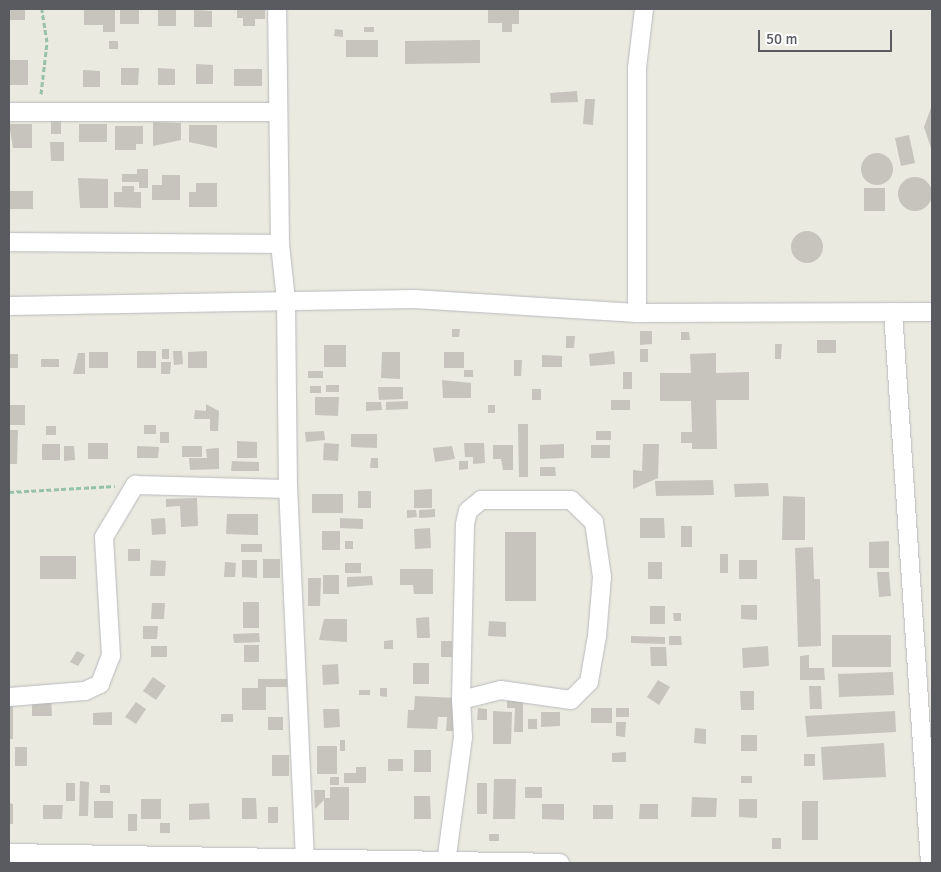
<!DOCTYPE html>
<style>
body{margin:0}
#map{position:relative;width:941px;height:872px;overflow:hidden;background:#ebeae0;font-family:Signika,sans-serif}
div>[style]{position:absolute}
[style*='--x']{left:calc(var(--x)*1px);top:calc(var(--y)*1px);width:calc(var(--w)*1px);rotate:calc(var(--a)*1deg)}
.building>*{inset:0;background:#c6c4bd}
.round{border-radius:50%}
.path>*{height:3px;margin-top:-1.5px;transform-origin:0;background:repeating-linear-gradient(90deg,#97c2a9 0 5px,transparent 0 7.5px)}
.roads{filter:drop-shadow(0 0 1px #b8b9be) drop-shadow(0 0 1px #b8b9be)}
.street>*{height:18px;margin:-9px;padding:0 9px;transform-origin:9px;border-radius:9px;background:#fff}
span{translate:-50% -50%;white-space:nowrap;text-align:center;line-height:1.15;-webkit-text-stroke:5px #fff;paint-order:stroke}
.frame{position:absolute;inset:0;border:10px solid #595b60;pointer-events:none}
.scale{position:absolute;left:758px;top:30px;width:134px;height:22px;box-sizing:border-box;border:2px solid #595b60;border-top:0;padding-left:6px;font-size:15px;line-height:18px;white-space:nowrap;color:#595b60;-webkit-text-stroke:4px #fff;paint-order:stroke}
</style>
<div id="map">
<div class="building">
<div style="clip-path:polygon(9px 9px,25px 9px,25px 20px,9px 20px)"></div>
<div style="clip-path:polygon(84px 9px,115px 9px,115px 32px,103px 32px,103px 25px,84px 25px)"></div>
<div style="clip-path:polygon(120px 9px,139px 9px,139px 24px,120px 24px)"></div>
<div style="clip-path:polygon(158px 9px,176px 9px,176px 26px,158px 26px)"></div>
<div style="clip-path:polygon(237px 9px,265px 9px,265px 19px,255px 19px,255px 26px,243px 26px,243px 18px,237px 18px)"></div>
<div style="clip-path:polygon(488px 9px,519px 9px,519px 24px,512px 24px,512px 32px,502px 32px,502px 23px,488px 23px)"></div>
<div style="clip-path:polygon(194px 10px,212px 11px,212px 27px,194px 27px)"></div>
<div style="clip-path:polygon(364px 27px,374px 27px,374px 32px,364px 32px)"></div>
<div style="clip-path:polygon(335px 29px,343px 30px,343px 37px,334px 36px)"></div>
<div style="clip-path:polygon(346px 40px,378px 40px,378px 57px,346px 57px)"></div>
<div style="clip-path:polygon(480px 40px,480px 63px,405px 64px,405px 41px)"></div>
<div style="clip-path:polygon(109px 41px,118px 41px,118px 49px,109px 49px)"></div>
<div style="clip-path:polygon(9px 60px,28px 60px,28px 85px,9px 85px)"></div>
<div style="clip-path:polygon(196px 64px,213px 65px,213px 84px,196px 84px)"></div>
<div style="clip-path:polygon(121px 68px,139px 68px,138px 85px,121px 85px)"></div>
<div style="clip-path:polygon(158px 68px,175px 69px,175px 85px,158px 85px)"></div>
<div style="clip-path:polygon(234px 69px,262px 69px,262px 86px,234px 86px)"></div>
<div style="clip-path:polygon(83px 70px,100px 71px,100px 87px,83px 87px)"></div>
<div style="clip-path:polygon(577px 91px,578px 102px,551px 103px,550px 93px)"></div>
<div style="clip-path:polygon(585px 99px,595px 99px,593px 125px,583px 124px)"></div>
<div style="clip-path:polygon(932px 105px,932px 151px,924px 127px)"></div>
<div style="clip-path:polygon(51px 115px,61px 115px,61px 134px,51px 134px)"></div>
<div style="clip-path:polygon(153px 122px,181px 123px,181px 140px,153px 146px)"></div>
<div style="clip-path:polygon(9px 124px,32px 124px,32px 148px,13px 148px)"></div>
<div style="clip-path:polygon(79px 124px,107px 124px,107px 142px,79px 142px)"></div>
<div style="clip-path:polygon(189px 125px,217px 125px,217px 148px,189px 142px)"></div>
<div style="clip-path:polygon(115px 126px,143px 126px,143px 144px,136px 144px,136px 150px,115px 150px)"></div>
<div style="clip-path:polygon(909px 135px,915px 163px,901px 166px,895px 138px)"></div>
<div style="clip-path:polygon(50px 142px,64px 142px,64px 161px,51px 161px)"></div>
<div class="round" style="left:861px;top:153px;width:32px;height:32px"></div>
<div style="clip-path:polygon(137px 169px,148px 169px,148px 188px,139px 188px,139px 182px,122px 182px,122px 174px,137px 174px)"></div>
<div style="clip-path:polygon(162px 175px,180px 175px,180px 200px,152px 200px,152px 185px,162px 185px)"></div>
<div class="round" style="left:898px;top:177px;width:34px;height:34px"></div>
<div style="clip-path:polygon(78px 178px,108px 179px,108px 208px,80px 208px)"></div>
<div style="clip-path:polygon(196px 183px,217px 183px,217px 207px,189px 207px,189px 192px,196px 192px)"></div>
<div style="clip-path:polygon(122px 186px,134px 186px,134px 192px,141px 192px,141px 208px,114px 207px,114px 192px,122px 192px)"></div>
<div style="clip-path:polygon(864px 188px,885px 188px,885px 211px,864px 211px)"></div>
<div style="clip-path:polygon(9px 191px,33px 191px,33px 209px,9px 209px)"></div>
<div class="round" style="left:791px;top:231px;width:32px;height:32px"></div>
<div style="clip-path:polygon(452px 329px,460px 329px,459px 337px,452px 337px)"></div>
<div style="clip-path:polygon(640px 331px,652px 331px,652px 344px,640px 345px)"></div>
<div style="clip-path:polygon(681px 332px,689px 332px,690px 340px,681px 340px)"></div>
<div style="clip-path:polygon(566px 336px,575px 336px,574px 348px,566px 348px)"></div>
<div style="clip-path:polygon(817px 340px,836px 340px,836px 353px,817px 353px)"></div>
<div style="clip-path:polygon(775px 344px,782px 344px,781px 359px,775px 359px)"></div>
<div style="clip-path:polygon(324px 345px,346px 345px,346px 367px,324px 367px)"></div>
<div style="clip-path:polygon(162px 349px,169px 349px,169px 359px,162px 359px)"></div>
<div style="clip-path:polygon(640px 349px,648px 349px,648px 362px,640px 362px)"></div>
<div style="clip-path:polygon(137px 351px,156px 351px,156px 368px,137px 368px)"></div>
<div style="clip-path:polygon(173px 351px,182px 351px,183px 364px,174px 365px)"></div>
<div style="clip-path:polygon(207px 351px,207px 368px,188px 368px,188px 352px)"></div>
<div style="clip-path:polygon(614px 351px,615px 364px,590px 366px,589px 354px)"></div>
<div style="clip-path:polygon(89px 352px,108px 352px,108px 368px,89px 368px)"></div>
<div style="clip-path:polygon(382px 352px,400px 352px,400px 379px,381px 378px)"></div>
<div style="clip-path:polygon(444px 352px,464px 352px,464px 368px,444px 368px)"></div>
<div style="clip-path:polygon(78px 353px,85px 353px,85px 374px,73px 374px)"></div>
<div style="clip-path:polygon(716px 353px,716px 373px,749px 372px,749px 400px,716px 400px,717px 449px,692px 449px,692px 443px,681px 443px,681px 432px,692px 432px,691px 401px,660px 401px,660px 373px,691px 373px,690px 354px)"></div>
<div style="clip-path:polygon(9px 354px,18px 354px,18px 368px,9px 368px)"></div>
<div style="clip-path:polygon(542px 355px,562px 356px,562px 367px,542px 367px)"></div>
<div style="clip-path:polygon(41px 359px,59px 359px,59px 367px,41px 367px)"></div>
<div style="clip-path:polygon(514px 360px,522px 360px,521px 376px,514px 376px)"></div>
<div style="clip-path:polygon(161px 362px,171px 362px,170px 374px,161px 374px)"></div>
<div style="clip-path:polygon(464px 370px,473px 370px,473px 377px,464px 377px)"></div>
<div style="clip-path:polygon(308px 371px,323px 371px,323px 378px,308px 378px)"></div>
<div style="clip-path:polygon(623px 372px,632px 372px,632px 389px,623px 389px)"></div>
<div style="clip-path:polygon(442px 380px,471px 383px,471px 398px,443px 398px)"></div>
<div style="clip-path:polygon(326px 385px,339px 385px,339px 392px,326px 392px)"></div>
<div style="clip-path:polygon(310px 386px,321px 386px,321px 393px,310px 393px)"></div>
<div style="clip-path:polygon(378px 387px,403px 387px,403px 399px,379px 400px)"></div>
<div style="clip-path:polygon(532px 389px,541px 389px,541px 400px,532px 400px)"></div>
<div style="clip-path:polygon(315px 397px,339px 397px,338px 416px,315px 415px)"></div>
<div style="clip-path:polygon(611px 400px,630px 400px,630px 410px,611px 410px)"></div>
<div style="clip-path:polygon(408px 401px,408px 409px,386px 410px,386px 402px)"></div>
<div style="clip-path:polygon(366px 402px,381px 402px,382px 410px,366px 411px)"></div>
<div style="clip-path:polygon(206px 404px,219px 411px,218px 431px,210px 431px,210px 419px,194px 419px,195px 410px,206px 411px)"></div>
<div style="clip-path:polygon(9px 405px,25px 405px,25px 425px,9px 425px)"></div>
<div style="clip-path:polygon(488px 405px,495px 405px,495px 413px,488px 413px)"></div>
<div style="clip-path:polygon(518px 424px,528px 424px,528px 477px,519px 477px)"></div>
<div style="clip-path:polygon(144px 425px,156px 425px,156px 434px,144px 434px)"></div>
<div style="clip-path:polygon(46px 426px,56px 426px,56px 435px,46px 435px)"></div>
<div style="clip-path:polygon(9px 430px,18px 430px,17px 464px,9px 464px)"></div>
<div style="clip-path:polygon(324px 431px,325px 440px,306px 442px,305px 432px)"></div>
<div style="clip-path:polygon(596px 431px,611px 431px,611px 440px,596px 440px)"></div>
<div style="clip-path:polygon(160px 432px,169px 432px,169px 443px,160px 443px)"></div>
<div style="clip-path:polygon(351px 434px,377px 434px,377px 448px,351px 447px)"></div>
<div style="clip-path:polygon(237px 441px,257px 442px,257px 458px,237px 458px)"></div>
<div style="clip-path:polygon(88px 443px,108px 443px,108px 459px,88px 459px)"></div>
<div style="clip-path:polygon(324px 443px,339px 444px,338px 461px,323px 460px)"></div>
<div style="clip-path:polygon(464px 443px,484px 443px,485px 463px,473px 464px,473px 457px,465px 457px)"></div>
<div style="clip-path:polygon(42px 444px,60px 444px,60px 460px,42px 460px)"></div>
<div style="clip-path:polygon(564px 444px,564px 458px,540px 459px,540px 445px)"></div>
<div style="clip-path:polygon(643px 444px,659px 444px,658px 478px,633px 489px,633px 470px,642px 471px)"></div>
<div style="clip-path:polygon(493px 445px,513px 445px,513px 470px,503px 470px,501px 459px,493px 459px)"></div>
<div style="clip-path:polygon(591px 445px,610px 445px,610px 458px,591px 458px)"></div>
<div style="clip-path:polygon(64px 446px,74px 446px,75px 460px,64px 461px)"></div>
<div style="clip-path:polygon(137px 446px,159px 447px,158px 458px,137px 458px)"></div>
<div style="clip-path:polygon(182px 446px,202px 446px,202px 457px,182px 457px)"></div>
<div style="clip-path:polygon(452px 446px,455px 459px,435px 462px,433px 448px)"></div>
<div style="clip-path:polygon(219px 448px,219px 469px,190px 470px,189px 458px,207px 458px,206px 449px)"></div>
<div style="clip-path:polygon(371px 458px,378px 458px,378px 468px,370px 468px)"></div>
<div style="clip-path:polygon(232px 461px,259px 462px,259px 471px,231px 471px)"></div>
<div style="clip-path:polygon(459px 461px,468px 461px,468px 469px,459px 470px)"></div>
<div style="clip-path:polygon(540px 467px,555px 467px,556px 476px,540px 476px)"></div>
<div style="clip-path:polygon(713px 480px,714px 495px,656px 496px,655px 481px)"></div>
<div style="clip-path:polygon(768px 483px,769px 496px,735px 497px,734px 484px)"></div>
<div style="clip-path:polygon(432px 489px,432px 508px,414px 508px,414px 490px)"></div>
<div style="clip-path:polygon(358px 491px,371px 491px,371px 508px,358px 508px)"></div>
<div style="clip-path:polygon(312px 494px,343px 494px,343px 513px,312px 513px)"></div>
<div style="clip-path:polygon(783px 496px,805px 497px,805px 540px,782px 540px)"></div>
<div style="clip-path:polygon(197px 498px,198px 526px,181px 527px,180px 506px,166px 507px,166px 499px)"></div>
<div style="clip-path:polygon(435px 509px,435px 517px,419px 518px,419px 510px)"></div>
<div style="clip-path:polygon(407px 510px,416px 510px,417px 517px,407px 518px)"></div>
<div style="clip-path:polygon(227px 514px,258px 514px,258px 535px,226px 534px)"></div>
<div style="clip-path:polygon(165px 518px,166px 534px,152px 535px,151px 519px)"></div>
<div style="clip-path:polygon(340px 518px,363px 519px,363px 529px,340px 528px)"></div>
<div style="clip-path:polygon(640px 518px,664px 518px,665px 538px,640px 538px)"></div>
<div style="clip-path:polygon(681px 526px,692px 526px,692px 547px,681px 547px)"></div>
<div style="clip-path:polygon(430px 528px,431px 548px,415px 549px,414px 529px)"></div>
<div style="clip-path:polygon(322px 531px,340px 531px,340px 550px,322px 550px)"></div>
<div style="clip-path:polygon(505px 532px,536px 532px,536px 601px,505px 601px)"></div>
<div style="clip-path:polygon(345px 541px,353px 541px,353px 549px,345px 549px)"></div>
<div style="clip-path:polygon(889px 541px,889px 568px,869px 568px,869px 542px)"></div>
<div style="clip-path:polygon(241px 544px,262px 544px,262px 552px,241px 552px)"></div>
<div style="clip-path:polygon(813px 547px,814px 579px,820px 579px,821px 646px,798px 647px,795px 548px)"></div>
<div style="clip-path:polygon(128px 549px,140px 549px,140px 561px,128px 561px)"></div>
<div style="clip-path:polygon(720px 554px,728px 554px,728px 573px,720px 573px)"></div>
<div style="clip-path:polygon(40px 556px,76px 556px,76px 579px,40px 579px)"></div>
<div style="clip-path:polygon(263px 559px,280px 559px,280px 578px,263px 578px)"></div>
<div style="clip-path:polygon(151px 560px,166px 561px,165px 576px,150px 576px)"></div>
<div style="clip-path:polygon(242px 560px,257px 560px,257px 578px,242px 577px)"></div>
<div style="clip-path:polygon(739px 560px,757px 560px,757px 579px,739px 579px)"></div>
<div style="clip-path:polygon(225px 562px,236px 563px,235px 577px,224px 577px)"></div>
<div style="clip-path:polygon(648px 562px,662px 562px,662px 579px,648px 579px)"></div>
<div style="clip-path:polygon(345px 563px,361px 563px,361px 573px,345px 573px)"></div>
<div style="clip-path:polygon(400px 569px,433px 569px,433px 594px,414px 594px,413px 585px,400px 585px)"></div>
<div style="clip-path:polygon(877px 572px,889px 572px,891px 596px,879px 597px)"></div>
<div style="clip-path:polygon(323px 575px,339px 575px,339px 594px,323px 594px)"></div>
<div style="clip-path:polygon(372px 576px,373px 585px,347px 587px,347px 577px)"></div>
<div style="clip-path:polygon(308px 578px,321px 578px,320px 606px,308px 606px)"></div>
<div style="clip-path:polygon(243px 602px,259px 602px,259px 628px,243px 628px)"></div>
<div style="clip-path:polygon(152px 603px,165px 603px,164px 619px,151px 619px)"></div>
<div style="clip-path:polygon(741px 605px,757px 605px,757px 620px,741px 619px)"></div>
<div style="clip-path:polygon(650px 606px,665px 606px,665px 624px,650px 624px)"></div>
<div style="clip-path:polygon(673px 613px,681px 613px,681px 621px,674px 621px)"></div>
<div style="clip-path:polygon(429px 617px,430px 638px,417px 638px,416px 618px)"></div>
<div style="clip-path:polygon(324px 619px,347px 619px,347px 642px,319px 640px)"></div>
<div style="clip-path:polygon(489px 621px,506px 622px,506px 637px,488px 636px)"></div>
<div style="clip-path:polygon(143px 626px,158px 626px,157px 639px,143px 639px)"></div>
<div style="clip-path:polygon(259px 633px,260px 642px,234px 643px,233px 634px)"></div>
<div style="clip-path:polygon(832px 635px,891px 635px,891px 667px,832px 667px)"></div>
<div style="clip-path:polygon(631px 636px,665px 637px,665px 644px,631px 643px)"></div>
<div style="clip-path:polygon(669px 636px,681px 636px,682px 645px,669px 645px)"></div>
<div style="clip-path:polygon(393px 640px,393px 649px,384px 649px,384px 641px)"></div>
<div style="clip-path:polygon(441px 641px,452px 641px,452px 657px,441px 657px)"></div>
<div style="clip-path:polygon(244px 645px,259px 645px,259px 662px,244px 662px)"></div>
<div style="clip-path:polygon(151px 646px,167px 646px,167px 657px,151px 657px)"></div>
<div style="clip-path:polygon(768px 646px,769px 666px,743px 668px,742px 648px)"></div>
<div style="clip-path:polygon(650px 647px,666px 647px,667px 666px,651px 666px)"></div>
<div style="clip-path:polygon(77px 651px,85px 655px,78px 666px,70px 662px)"></div>
<div style="clip-path:polygon(809px 655px,809px 668px,824px 668px,825px 680px,800px 680px,800px 656px)"></div>
<div style="clip-path:polygon(413px 663px,429px 663px,429px 684px,413px 684px)"></div>
<div style="clip-path:polygon(338px 664px,339px 684px,323px 685px,322px 665px)"></div>
<div style="clip-path:polygon(893px 672px,894px 695px,839px 697px,838px 674px)"></div>
<div style="clip-path:polygon(153px 677px,166px 686px,156px 700px,143px 691px)"></div>
<div style="clip-path:polygon(258px 679px,287px 679px,287px 687px,266px 687px,266px 710px,242px 710px,242px 688px,258px 688px)"></div>
<div style="clip-path:polygon(658px 680px,670px 687px,659px 705px,647px 697px)"></div>
<div style="clip-path:polygon(809px 686px,821px 686px,822px 709px,810px 709px)"></div>
<div style="clip-path:polygon(380px 688px,387px 688px,387px 697px,380px 696px)"></div>
<div style="clip-path:polygon(359px 690px,370px 690px,370px 695px,359px 695px)"></div>
<div style="clip-path:polygon(740px 691px,754px 691px,754px 710px,741px 710px)"></div>
<div style="clip-path:polygon(415px 696px,457px 698px,456px 731px,446px 731px,447px 717px,438px 717px,437px 729px,407px 728px,408px 710px,414px 710px)"></div>
<div style="clip-path:polygon(32px 697px,51px 697px,52px 716px,32px 716px)"></div>
<div style="clip-path:polygon(507px 701px,523px 701px,523px 732px,514px 732px,515px 708px,507px 708px)"></div>
<div style="clip-path:polygon(136px 702px,146px 709px,136px 724px,125px 717px)"></div>
<div style="clip-path:polygon(9px 704px,13px 704px,13px 739px,9px 739px)"></div>
<div style="clip-path:polygon(478px 708px,487px 709px,487px 720px,477px 720px)"></div>
<div style="clip-path:polygon(591px 708px,612px 708px,612px 723px,591px 723px)"></div>
<div style="clip-path:polygon(616px 708px,629px 708px,629px 717px,616px 717px)"></div>
<div style="clip-path:polygon(323px 709px,339px 709px,340px 727px,324px 728px)"></div>
<div style="clip-path:polygon(493px 711px,512px 712px,511px 744px,493px 744px)"></div>
<div style="clip-path:polygon(895px 711px,896px 732px,807px 737px,805px 716px)"></div>
<div style="clip-path:polygon(112px 712px,112px 725px,93px 725px,93px 713px)"></div>
<div style="clip-path:polygon(541px 712px,560px 712px,560px 726px,541px 727px)"></div>
<div style="clip-path:polygon(221px 714px,233px 714px,233px 722px,221px 722px)"></div>
<div style="clip-path:polygon(268px 717px,283px 717px,283px 730px,268px 730px)"></div>
<div style="clip-path:polygon(528px 719px,537px 719px,537px 729px,528px 729px)"></div>
<div style="clip-path:polygon(616px 722px,626px 722px,625px 737px,616px 736px)"></div>
<div style="clip-path:polygon(695px 728px,706px 729px,706px 744px,694px 743px)"></div>
<div style="clip-path:polygon(741px 735px,757px 735px,757px 751px,741px 751px)"></div>
<div style="clip-path:polygon(340px 740px,345px 740px,345px 751px,340px 751px)"></div>
<div style="clip-path:polygon(884px 743px,886px 777px,823px 780px,821px 747px)"></div>
<div style="clip-path:polygon(317px 746px,337px 746px,337px 774px,317px 774px)"></div>
<div style="clip-path:polygon(15px 747px,27px 747px,27px 766px,15px 766px)"></div>
<div style="clip-path:polygon(414px 750px,431px 750px,431px 772px,414px 772px)"></div>
<div style="clip-path:polygon(626px 752px,626px 762px,612px 762px,612px 753px)"></div>
<div style="clip-path:polygon(804px 754px,815px 754px,815px 766px,804px 766px)"></div>
<div style="clip-path:polygon(272px 755px,289px 755px,289px 776px,272px 776px)"></div>
<div style="clip-path:polygon(388px 759px,403px 759px,403px 771px,388px 771px)"></div>
<div style="clip-path:polygon(356px 767px,366px 767px,366px 783px,344px 783px,344px 773px,356px 773px)"></div>
<div style="clip-path:polygon(741px 776px,752px 776px,752px 783px,741px 783px)"></div>
<div style="clip-path:polygon(330px 777px,339px 777px,339px 785px,330px 785px)"></div>
<div style="clip-path:polygon(494px 779px,516px 779px,515px 819px,493px 819px)"></div>
<div style="clip-path:polygon(80px 781px,89px 782px,88px 816px,79px 816px)"></div>
<div style="clip-path:polygon(66px 783px,75px 783px,75px 801px,66px 801px)"></div>
<div style="clip-path:polygon(477px 783px,487px 783px,487px 814px,477px 814px)"></div>
<div style="clip-path:polygon(100px 785px,110px 785px,110px 793px,100px 793px)"></div>
<div style="clip-path:polygon(330px 787px,349px 787px,349px 820px,324px 820px,324px 800px,315px 809px,314px 790px,325px 790px,325px 798px,330px 798px)"></div>
<div style="clip-path:polygon(525px 787px,542px 787px,542px 798px,525px 798px)"></div>
<div style="clip-path:polygon(414px 796px,430px 796px,431px 819px,414px 819px)"></div>
<div style="clip-path:polygon(692px 797px,717px 798px,716px 817px,691px 817px)"></div>
<div style="clip-path:polygon(242px 798px,256px 798px,257px 819px,242px 819px)"></div>
<div style="clip-path:polygon(141px 799px,161px 799px,161px 819px,141px 819px)"></div>
<div style="clip-path:polygon(739px 799px,757px 799px,757px 818px,739px 817px)"></div>
<div style="clip-path:polygon(94px 801px,113px 801px,113px 818px,94px 818px)"></div>
<div style="clip-path:polygon(802px 801px,818px 801px,818px 840px,802px 840px)"></div>
<div style="clip-path:polygon(9px 803px,13px 804px,13px 824px,9px 824px)"></div>
<div style="clip-path:polygon(209px 803px,210px 819px,189px 820px,189px 804px)"></div>
<div style="clip-path:polygon(542px 804px,564px 804px,564px 820px,542px 819px)"></div>
<div style="clip-path:polygon(640px 804px,658px 804px,658px 819px,639px 819px)"></div>
<div style="clip-path:polygon(43px 805px,63px 805px,62px 819px,43px 819px)"></div>
<div style="clip-path:polygon(593px 805px,613px 805px,613px 819px,593px 819px)"></div>
<div style="clip-path:polygon(268px 807px,278px 807px,278px 823px,268px 823px)"></div>
<div style="clip-path:polygon(128px 814px,137px 814px,137px 831px,128px 831px)"></div>
<div style="clip-path:polygon(160px 823px,170px 823px,170px 833px,160px 833px)"></div>
<div style="clip-path:polygon(489px 834px,499px 834px,499px 841px,489px 841px)"></div>
<div style="clip-path:polygon(772px 838px,781px 838px,781px 849px,772px 849px)"></div>
</div>
<div class="path">
<div style="--x:41;--y:94;--w:52;--a:-83.4"></div>
<div style="--x:47;--y:42;--w:33;--a:-99"></div>
<div style="--x:9;--y:492;--w:106;--a:-3.2"></div>
</div>
<div class="roads">
<div class="street">
<div style="--x:9;--y:112;--w:267;--a:0"></div>
<div style="--x:9;--y:242;--w:271;--a:0.4"></div>
<div style="--x:280;--y:244;--w:235;--a:-90.7"></div>
<div style="--x:280;--y:244;--w:56;--a:83.9"></div>
<div style="--x:286;--y:300;--w:186;--a:89.4"></div>
<div style="--x:288;--y:486;--w:375;--a:87.4"></div>
<div style="--x:9;--y:306;--w:405;--a:-1"></div>
<div style="--x:414;--y:299;--w:223;--a:3.6"></div>
<div style="--x:637;--y:313;--w:295;--a:-0.2"></div>
<div style="--x:893;--y:312;--w:552;--a:86.16"></div>
<div style="--x:637;--y:313;--w:245;--a:-90"></div>
<div style="--x:637;--y:68;--w:59;--a:-83.2"></div>
<div style="--x:481;--y:500;--w:90;--a:0"></div>
<div style="--x:571;--y:500;--w:32;--a:44"></div>
<div style="--x:594;--y:522;--w:56;--a:81.7"></div>
<div style="--x:602;--y:577;--w:59;--a:94.8"></div>
<div style="--x:597;--y:636;--w:47;--a:99.9"></div>
<div style="--x:589;--y:682;--w:25;--a:135"></div>
<div style="--x:571;--y:700;--w:71;--a:-171.9"></div>
<div style="--x:501;--y:690;--w:41;--a:166"></div>
<div style="--x:461;--y:700;--w:176;--a:-88.7"></div>
<div style="--x:465;--y:524;--w:13;--a:-77"></div>
<div style="--x:468;--y:511;--w:17;--a:-40"></div>
<div style="--x:9;--y:697;--w:76;--a:-4.5"></div>
<div style="--x:85;--y:691;--w:17;--a:-25"></div>
<div style="--x:100;--y:684;--w:30;--a:-69"></div>
<div style="--x:111;--y:656;--w:119;--a:-93.4"></div>
<div style="--x:104;--y:537;--w:61;--a:-59.2"></div>
<div style="--x:135;--y:485;--w:153;--a:1.5"></div>
<div style="--x:9;--y:853;--w:551;--a:1.04"></div>
<div style="--x:446;--y:863;--w:127;--a:-82.3"></div>
<div style="--x:463;--y:737;--w:37;--a:-93"></div>
</div>
</div>
<div class="frame"></div>
<div class="scale">50 m</div>
</div>
